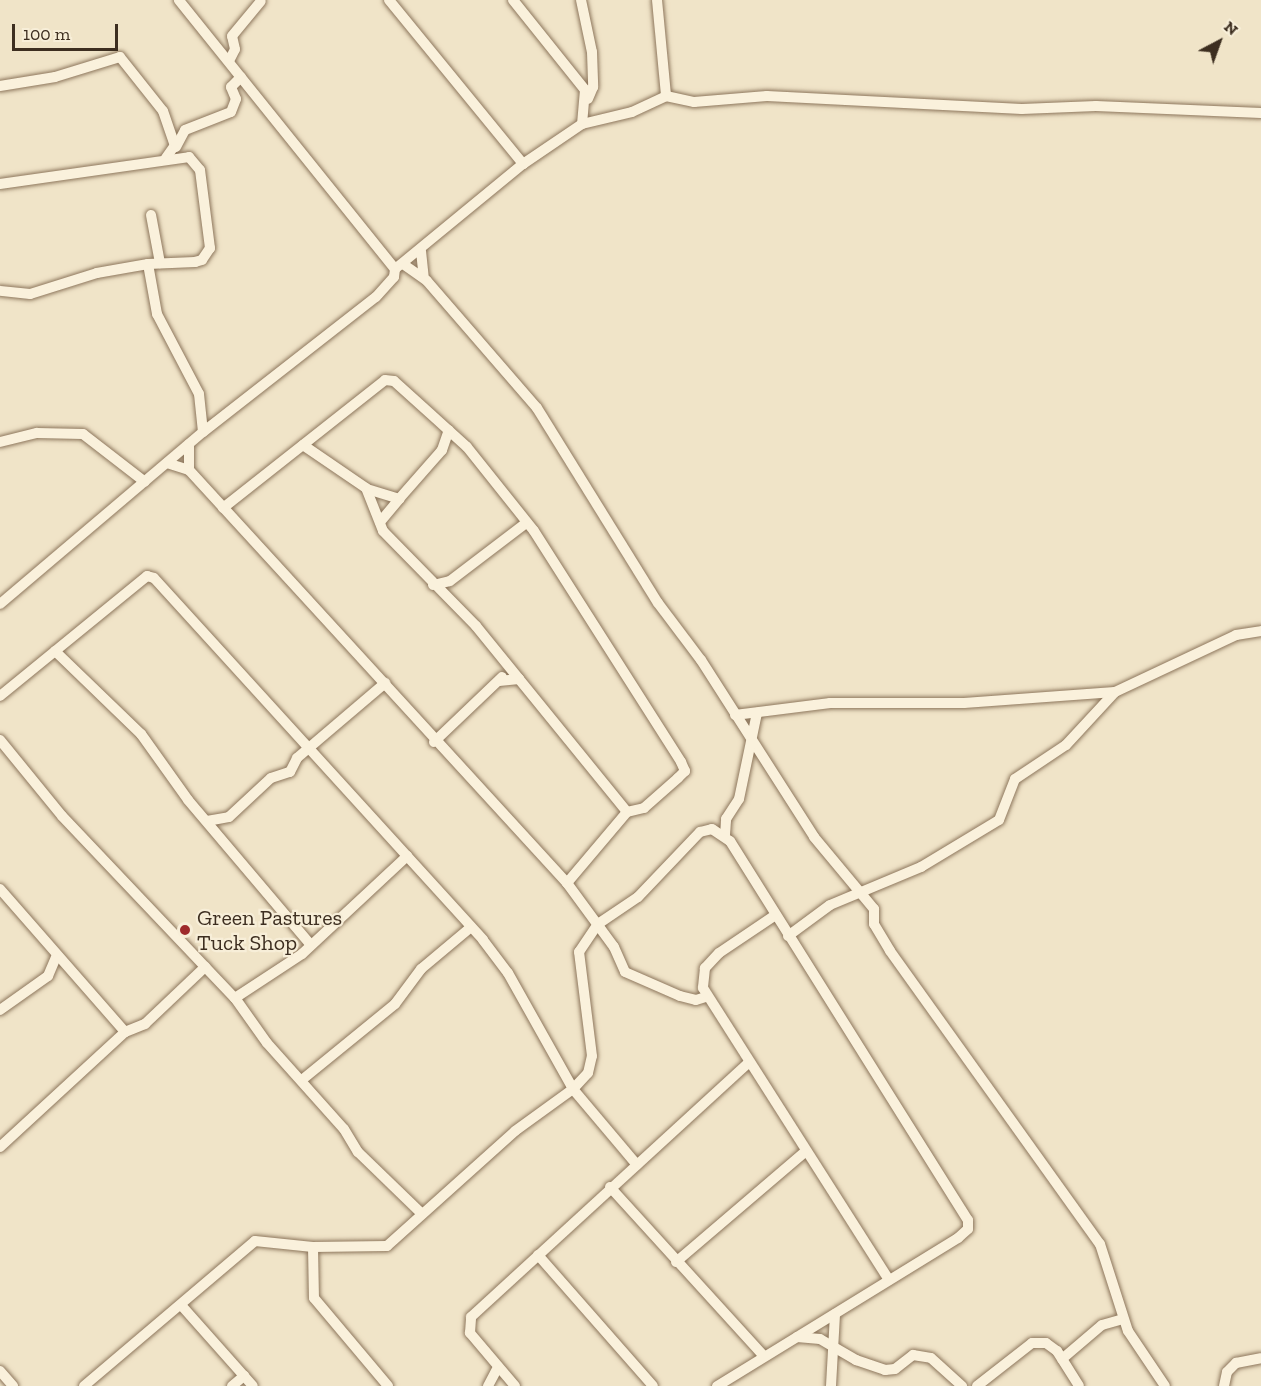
<!DOCTYPE html>
<style>
body{margin:0}
#map{position:relative;width:1261px;height:1386px;overflow:hidden;background:#f0e4c8;font-family:"Zilla Slab",serif}
div>[style]{position:absolute}
[style*='--x']{left:calc(var(--x)*1px);top:calc(var(--y)*1px);width:calc(var(--w)*1px);rotate:calc(var(--a)*1deg)}
.roads{filter:drop-shadow(0 0 2px #8d765c) drop-shadow(0 0 2px #8d765c)}
.minor>*{height:10px;margin:-5px;padding:0 5px;transform-origin:5px;border-radius:5px;background:#faf1dc}
.dots>*{width:16px;height:16px;translate:-50% -50%;box-sizing:border-box;border:3px solid #f7eed8;border-radius:50%}
span{translate:-50% -50%;white-space:nowrap;text-align:center;line-height:1.15;-webkit-text-stroke:4.5px #f7eed8;paint-order:stroke}
.poi-label{font-size:22px;color:#3d2e20}
.left{translate:0 -50%;text-align:left}
.north{position:absolute;left:1189px;top:12px;width:60px;height:60px;-webkit-text-stroke:4px #f7eed8;paint-order:stroke;rotate:41deg;font-size:16px;font-weight:700;line-height:24px;text-align:center;color:#3d2e20}
.north::after{content:'';display:block;margin:auto;width:21px;height:27px;background:#3d2e20;clip-path:polygon(50% 0,100% 100%,50% 72%,0 100%)}
.scale{position:absolute;left:12px;top:24px;width:106px;height:27px;box-sizing:border-box;border:3px solid #3d2e20;border-top:0;padding-left:8px;font-size:18px;line-height:21px;white-space:nowrap;color:#3d2e20;-webkit-text-stroke:4px #f7eed8;paint-order:stroke}
</style>
<div id="map">
<div class="roads">
<div class="minor">
<div style="--x:389;--y:0;--w:212;--a:50.7"></div>
<div style="--x:513;--y:0;--w:115;--a:51.3"></div>
<div style="--x:585;--y:90;--w:34;--a:95"></div>
<div style="--x:581;--y:0;--w:53;--a:78.1"></div>
<div style="--x:592;--y:52;--w:35;--a:88"></div>
<div style="--x:593;--y:87;--w:13;--a:113"></div>
<div style="--x:657;--y:0;--w:96;--a:84.6"></div>
<div style="--x:229;--y:61;--w:13;--a:-63"></div>
<div style="--x:235;--y:49;--w:13;--a:-103"></div>
<div style="--x:232;--y:36;--w:45;--a:-50.4"></div>
<div style="--x:0;--y:86;--w:56;--a:-9.3"></div>
<div style="--x:55;--y:77;--w:68;--a:-17.1"></div>
<div style="--x:120;--y:57;--w:69;--a:51.5"></div>
<div style="--x:163;--y:111;--w:36;--a:71"></div>
<div style="--x:175;--y:145;--w:16;--a:125"></div>
<div style="--x:176;--y:147;--w:19;--a:-62"></div>
<div style="--x:185;--y:130;--w:49;--a:-21.4"></div>
<div style="--x:231;--y:112;--w:14;--a:-69"></div>
<div style="--x:236;--y:99;--w:13;--a:-113"></div>
<div style="--x:231;--y:87;--w:14;--a:-45"></div>
<div style="--x:0;--y:184;--w:191;--a:-8.1"></div>
<div style="--x:189;--y:157;--w:17;--a:50"></div>
<div style="--x:200;--y:170;--w:79;--a:82.7"></div>
<div style="--x:210;--y:248;--w:14;--a:124"></div>
<div style="--x:202;--y:260;--w:7;--a:164"></div>
<div style="--x:195;--y:262;--w:47;--a:177.6"></div>
<div style="--x:148;--y:264;--w:52;--a:170"></div>
<div style="--x:97;--y:273;--w:70;--a:162.6"></div>
<div style="--x:30;--y:294;--w:30;--a:-174"></div>
<div style="--x:151;--y:215;--w:49;--a:79.4"></div>
<div style="--x:421;--y:251;--w:27;--a:84"></div>
<div style="--x:148;--y:264;--w:51;--a:79.8"></div>
<div style="--x:157;--y:314;--w:90;--a:62.3"></div>
<div style="--x:199;--y:394;--w:38;--a:84"></div>
<div style="--x:403;--y:264;--w:29;--a:35"></div>
<div style="--x:427;--y:281;--w:168;--a:49.1"></div>
<div style="--x:537;--y:408;--w:229;--a:58.2"></div>
<div style="--x:658;--y:603;--w:71;--a:53"></div>
<div style="--x:701;--y:660;--w:210;--a:57.4"></div>
<div style="--x:814;--y:837;--w:94;--a:50.2"></div>
<div style="--x:874;--y:909;--w:15;--a:90"></div>
<div style="--x:874;--y:924;--w:31;--a:59"></div>
<div style="--x:890;--y:951;--w:360;--a:54.4"></div>
<div style="--x:1100;--y:1244;--w:91;--a:72.2"></div>
<div style="--x:1128;--y:1331;--w:66;--a:56.1"></div>
<div style="--x:395;--y:269;--w:166;--a:-39.4"></div>
<div style="--x:523;--y:164;--w:71;--a:-34.1"></div>
<div style="--x:582;--y:124;--w:51;--a:-13.5"></div>
<div style="--x:632;--y:112;--w:38;--a:-25"></div>
<div style="--x:666;--y:96;--w:29;--a:12"></div>
<div style="--x:694;--y:102;--w:73;--a:-4.7"></div>
<div style="--x:767;--y:96;--w:255;--a:2.9"></div>
<div style="--x:1022;--y:109;--w:74;--a:-2.3"></div>
<div style="--x:1096;--y:106;--w:165;--a:2.4"></div>
<div style="--x:0;--y:442;--w:38;--a:-14"></div>
<div style="--x:37;--y:433;--w:46;--a:1.2"></div>
<div style="--x:83;--y:434;--w:78;--a:37.7"></div>
<div style="--x:303;--y:445;--w:76;--a:34.3"></div>
<div style="--x:366;--y:488;--w:46;--a:68.4"></div>
<div style="--x:383;--y:531;--w:133;--a:45.6"></div>
<div style="--x:476;--y:626;--w:68;--a:50.9"></div>
<div style="--x:519;--y:679;--w:20;--a:174"></div>
<div style="--x:167;--y:463;--w:23;--a:18"></div>
<div style="--x:189;--y:470;--w:560;--a:47.53"></div>
<div style="--x:567;--y:883;--w:79;--a:53.7"></div>
<div style="--x:614;--y:947;--w:27;--a:66"></div>
<div style="--x:625;--y:972;--w:60;--a:23.6"></div>
<div style="--x:680;--y:996;--w:16;--a:14"></div>
<div style="--x:696;--y:1000;--w:10;--a:-17"></div>
<div style="--x:189;--y:470;--w:26;--a:-90"></div>
<div style="--x:367;--y:489;--w:34;--a:17"></div>
<div style="--x:399;--y:499;--w:65;--a:-48.7"></div>
<div style="--x:442;--y:450;--w:21;--a:-71"></div>
<div style="--x:223;--y:508;--w:206;--a:-38.3"></div>
<div style="--x:385;--y:380;--w:9;--a:6"></div>
<div style="--x:394;--y:381;--w:98;--a:42.1"></div>
<div style="--x:467;--y:447;--w:107;--a:51.4"></div>
<div style="--x:534;--y:531;--w:274;--a:57.5"></div>
<div style="--x:681;--y:762;--w:10;--a:66"></div>
<div style="--x:685;--y:771;--w:10;--a:135"></div>
<div style="--x:678;--y:778;--w:45;--a:138.6"></div>
<div style="--x:644;--y:808;--w:17;--a:167"></div>
<div style="--x:380;--y:522;--w:30;--a:-50"></div>
<div style="--x:433;--y:585;--w:17;--a:-13"></div>
<div style="--x:450;--y:581;--w:96;--a:-37.3"></div>
<div style="--x:0;--y:604;--w:266;--a:-40.3"></div>
<div style="--x:203;--y:432;--w:219;--a:-38"></div>
<div style="--x:376;--y:297;--w:27;--a:-48"></div>
<div style="--x:394;--y:277;--w:8;--a:-83"></div>
<div style="--x:395;--y:269;--w:345;--a:-128.8"></div>
<div style="--x:55;--y:651;--w:120;--a:44"></div>
<div style="--x:141;--y:734;--w:81;--a:54.5"></div>
<div style="--x:188;--y:800;--w:189;--a:49.7"></div>
<div style="--x:519;--y:679;--w:171;--a:50.9"></div>
<div style="--x:627;--y:812;--w:93;--a:130.2"></div>
<div style="--x:0;--y:696;--w:190;--a:-39.2"></div>
<div style="--x:147;--y:576;--w:7;--a:16"></div>
<div style="--x:154;--y:578;--w:489;--a:47.7"></div>
<div style="--x:483;--y:940;--w:41;--a:52.9"></div>
<div style="--x:508;--y:973;--w:133;--a:60.7"></div>
<div style="--x:573;--y:1089;--w:99;--a:49.9"></div>
<div style="--x:735;--y:715;--w:96;--a:-7.2"></div>
<div style="--x:830;--y:703;--w:134;--a:0"></div>
<div style="--x:964;--y:703;--w:151;--a:-4.2"></div>
<div style="--x:1115;--y:692;--w:134;--a:-25.2"></div>
<div style="--x:1236;--y:635;--w:25;--a:-9"></div>
<div style="--x:0;--y:740;--w:98;--a:50.8"></div>
<div style="--x:62;--y:816;--w:251;--a:46.5"></div>
<div style="--x:235;--y:998;--w:55;--a:54.6"></div>
<div style="--x:267;--y:1043;--w:115;--a:48.2"></div>
<div style="--x:344;--y:1129;--w:27;--a:59"></div>
<div style="--x:358;--y:1152;--w:89;--a:44.1"></div>
<div style="--x:434;--y:742;--w:94;--a:-43.7"></div>
<div style="--x:207;--y:821;--w:22;--a:-10"></div>
<div style="--x:229;--y:817;--w:57;--a:-42.9"></div>
<div style="--x:271;--y:778;--w:20;--a:-18"></div>
<div style="--x:290;--y:772;--w:16;--a:-63"></div>
<div style="--x:297;--y:758;--w:116;--a:-40.4"></div>
<div style="--x:725;--y:835;--w:16;--a:-86"></div>
<div style="--x:726;--y:819;--w:24;--a:-57"></div>
<div style="--x:739;--y:799;--w:88;--a:-78.2"></div>
<div style="--x:0;--y:889;--w:190;--a:48.8"></div>
<div style="--x:774;--y:916;--w:66;--a:146.1"></div>
<div style="--x:719;--y:953;--w:21;--a:133"></div>
<div style="--x:705;--y:968;--w:20;--a:96"></div>
<div style="--x:703;--y:988;--w:346;--a:57.5"></div>
<div style="--x:788;--y:936;--w:52;--a:-36.4"></div>
<div style="--x:830;--y:905;--w:99;--a:-22.7"></div>
<div style="--x:921;--y:867;--w:91;--a:-31.1"></div>
<div style="--x:999;--y:820;--w:44;--a:-68.7"></div>
<div style="--x:1015;--y:779;--w:61;--a:-33.7"></div>
<div style="--x:1066;--y:745;--w:72;--a:-47.2"></div>
<div style="--x:235;--y:998;--w:80;--a:-33.3"></div>
<div style="--x:302;--y:954;--w:144;--a:-43"></div>
<div style="--x:0;--y:1010;--w:59;--a:-35.3"></div>
<div style="--x:48;--y:976;--w:21;--a:-67"></div>
<div style="--x:303;--y:1079;--w:119;--a:-39.2"></div>
<div style="--x:395;--y:1004;--w:44;--a:-53.4"></div>
<div style="--x:421;--y:969;--w:65;--a:-40"></div>
<div style="--x:0;--y:1147;--w:170;--a:-42.6"></div>
<div style="--x:125;--y:1032;--w:22;--a:-22"></div>
<div style="--x:145;--y:1024;--w:83;--a:-43.5"></div>
<div style="--x:610;--y:1187;--w:229;--a:47.7"></div>
<div style="--x:313;--y:1247;--w:51;--a:88.9"></div>
<div style="--x:314;--y:1298;--w:115;--a:49.9"></div>
<div style="--x:538;--y:1255;--w:174;--a:48.7"></div>
<div style="--x:676;--y:1262;--w:170;--a:-40.5"></div>
<div style="--x:181;--y:1305;--w:108;--a:48.4"></div>
<div style="--x:797;--y:1337;--w:23;--a:5"></div>
<div style="--x:820;--y:1339;--w:42;--a:30.3"></div>
<div style="--x:856;--y:1360;--w:31;--a:19"></div>
<div style="--x:885;--y:1370;--w:10;--a:-6"></div>
<div style="--x:895;--y:1369;--w:23;--a:-38"></div>
<div style="--x:913;--y:1355;--w:18;--a:9"></div>
<div style="--x:931;--y:1358;--w:42;--a:42.1"></div>
<div style="--x:1062;--y:1359;--w:52;--a:-40.4"></div>
<div style="--x:1102;--y:1325;--w:22;--a:-16"></div>
<div style="--x:0;--y:1371;--w:20;--a:49"></div>
<div style="--x:84;--y:1386;--w:224;--a:-40.3"></div>
<div style="--x:255;--y:1241;--w:58;--a:5.9"></div>
<div style="--x:313;--y:1247;--w:74;--a:-0.8"></div>
<div style="--x:387;--y:1246;--w:172;--a:-41.9"></div>
<div style="--x:515;--y:1131;--w:72;--a:-35.9"></div>
<div style="--x:573;--y:1089;--w:22;--a:-47"></div>
<div style="--x:588;--y:1073;--w:17;--a:-77"></div>
<div style="--x:592;--y:1056;--w:105;--a:-97.1"></div>
<div style="--x:579;--y:952;--w:34;--a:-56"></div>
<div style="--x:598;--y:924;--w:48;--a:-34"></div>
<div style="--x:638;--y:897;--w:90;--a:-46.4"></div>
<div style="--x:700;--y:832;--w:12;--a:-14"></div>
<div style="--x:712;--y:829;--w:22;--a:34"></div>
<div style="--x:730;--y:841;--w:448;--a:57.9"></div>
<div style="--x:968;--y:1220;--w:9;--a:90"></div>
<div style="--x:968;--y:1229;--w:13;--a:138"></div>
<div style="--x:958;--y:1238;--w:283;--a:148.4"></div>
<div style="--x:232;--y:1386;--w:16;--a:-40"></div>
<div style="--x:488;--y:1386;--w:21;--a:-62"></div>
<div style="--x:515;--y:1386;--w:70;--a:-130.3"></div>
<div style="--x:470;--y:1333;--w:16;--a:-86"></div>
<div style="--x:471;--y:1317;--w:376;--a:-42.5"></div>
<div style="--x:831;--y:1386;--w:72;--a:-86.8"></div>
<div style="--x:977;--y:1386;--w:70;--a:-38"></div>
<div style="--x:1032;--y:1343;--w:14;--a:0"></div>
<div style="--x:1046;--y:1343;--w:14;--a:36"></div>
<div style="--x:1057;--y:1351;--w:41;--a:57.8"></div>
<div style="--x:1224;--y:1386;--w:14;--a:-78"></div>
<div style="--x:1227;--y:1372;--w:13;--a:-45"></div>
<div style="--x:1236;--y:1363;--w:25;--a:-11"></div>
</div>
</div>
<div class="dots">
<div style="left:185px;top:930px;background:#9e2a2b"></div>
</div>
<div class="poi-label">
<span class="left" style="left:197px;top:930px">Green Pastures<br>Tuck Shop</span>
</div>
<div class="north">N</div>
<div class="scale">100 m</div>
</div>
